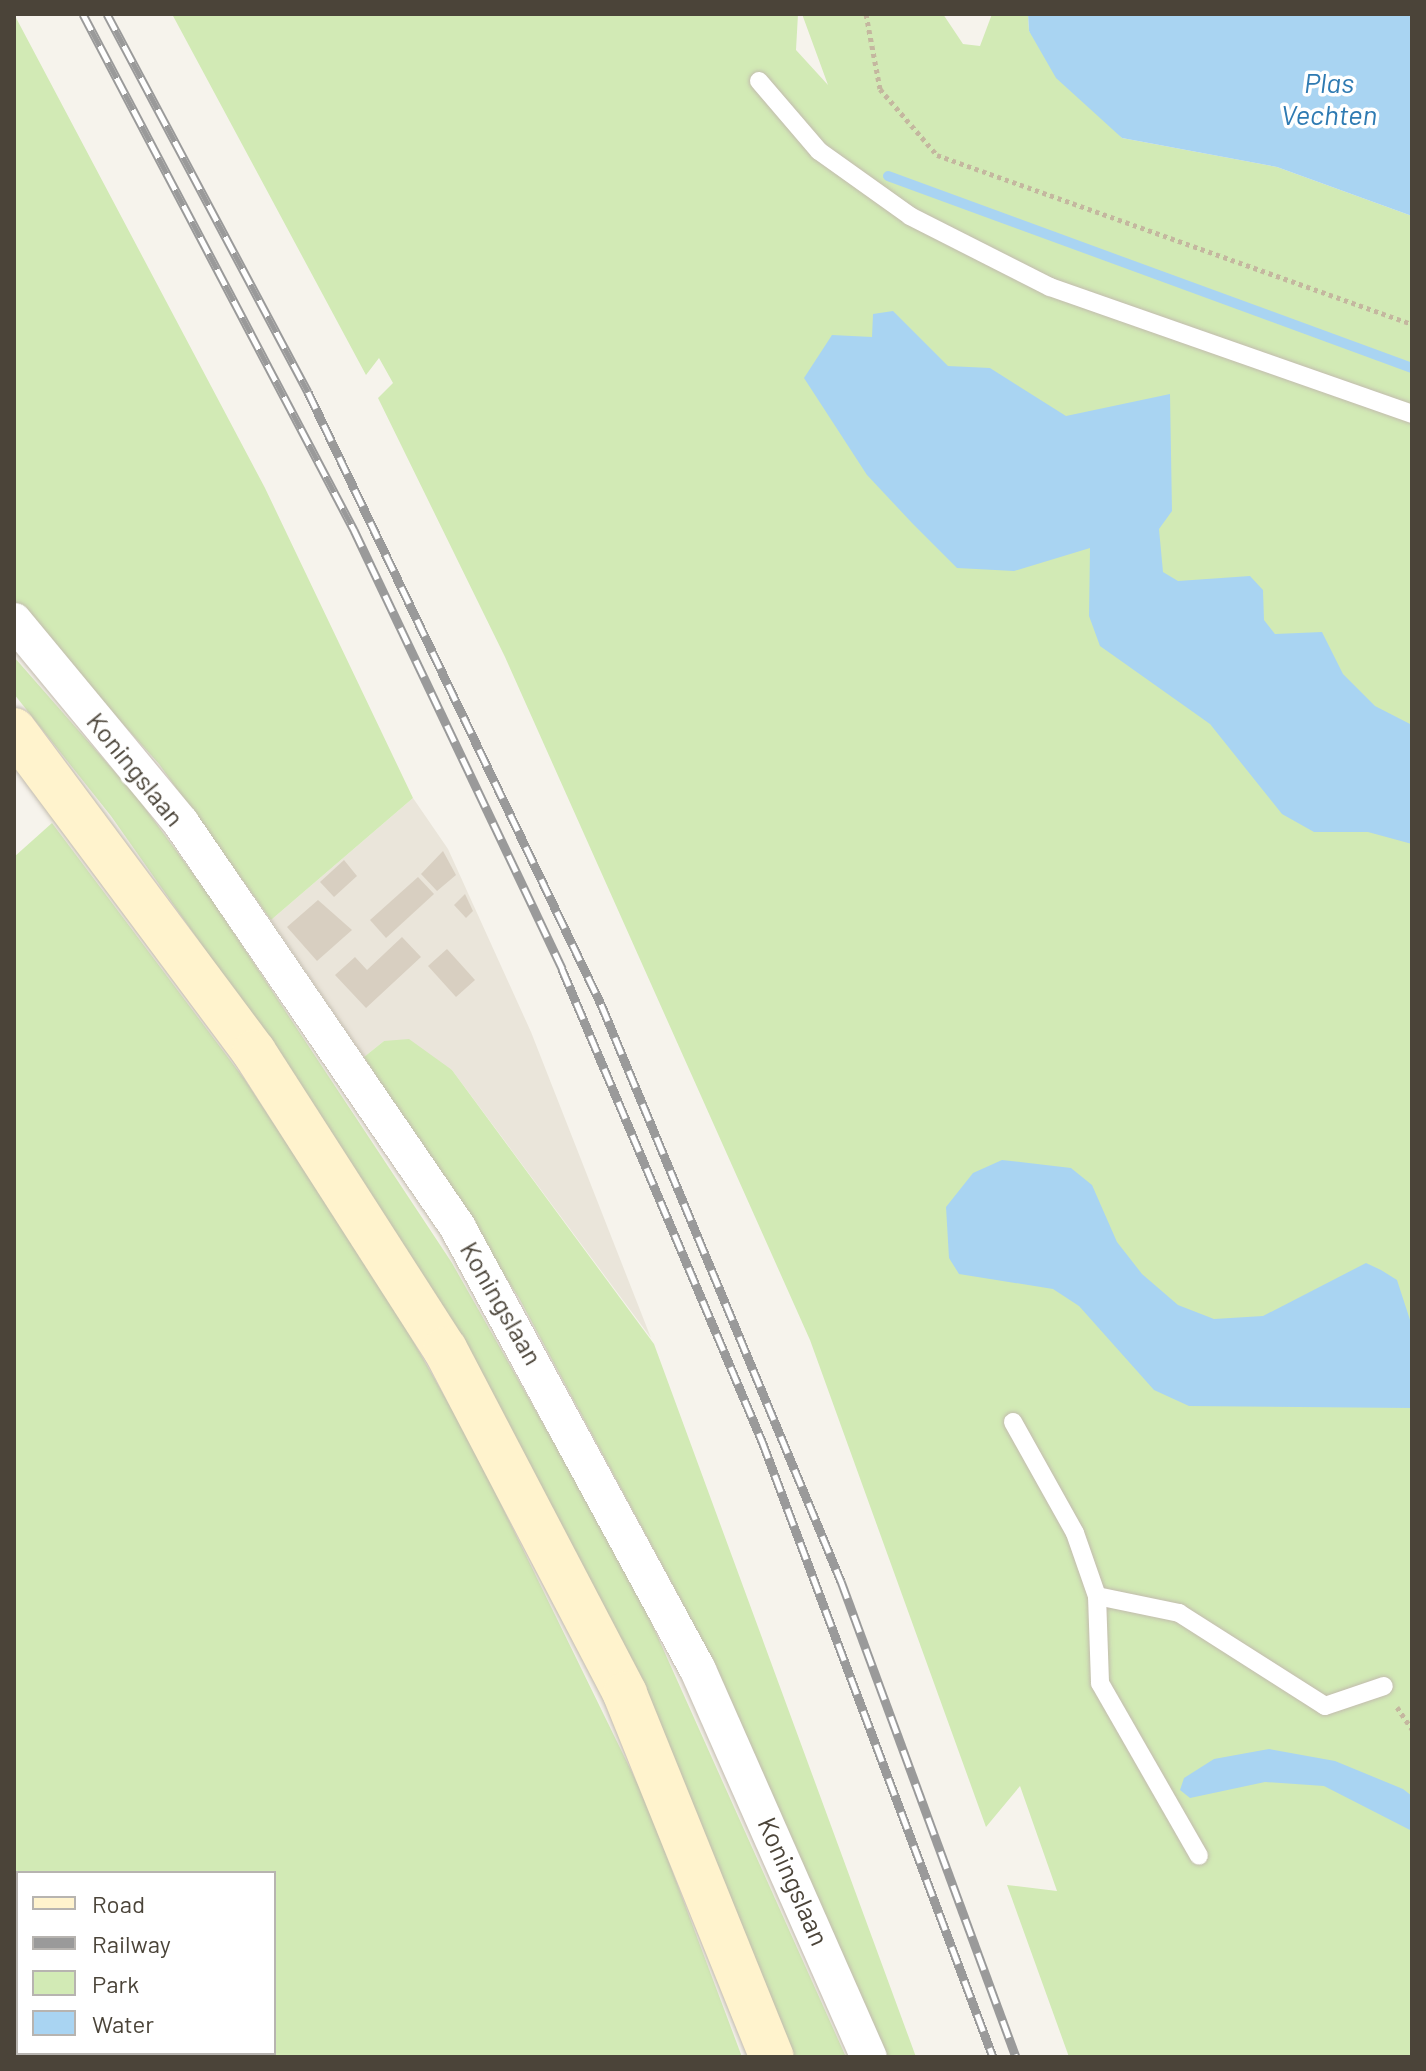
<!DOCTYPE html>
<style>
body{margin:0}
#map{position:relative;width:1426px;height:2071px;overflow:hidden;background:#f6f3ec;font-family:Barlow,sans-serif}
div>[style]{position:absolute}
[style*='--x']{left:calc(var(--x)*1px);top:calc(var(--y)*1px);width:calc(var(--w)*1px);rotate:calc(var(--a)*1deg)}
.residential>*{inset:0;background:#eae5da}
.green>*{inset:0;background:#d2eab5}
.water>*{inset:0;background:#a9d4f2}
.stream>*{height:10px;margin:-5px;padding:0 5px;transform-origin:5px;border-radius:5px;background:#a9d4f2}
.building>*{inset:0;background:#d8cfc1}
.path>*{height:5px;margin-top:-2.5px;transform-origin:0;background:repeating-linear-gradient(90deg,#c4b79f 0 4px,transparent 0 8px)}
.roads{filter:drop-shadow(0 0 2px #c2bbae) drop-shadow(0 0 2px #c2bbae)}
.service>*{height:18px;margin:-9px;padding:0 9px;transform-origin:9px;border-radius:9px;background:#fff}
.minor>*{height:36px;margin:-18px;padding:0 18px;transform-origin:18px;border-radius:18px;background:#fff}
.secondary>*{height:44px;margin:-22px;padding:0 22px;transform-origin:22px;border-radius:22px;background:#fff3cd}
.rail>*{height:9px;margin-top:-4.5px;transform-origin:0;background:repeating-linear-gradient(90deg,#fff 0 18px,#9a9a9a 0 36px);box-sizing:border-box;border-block:2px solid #9a9a9a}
span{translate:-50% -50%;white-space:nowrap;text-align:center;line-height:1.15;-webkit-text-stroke:7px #fff;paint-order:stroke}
.street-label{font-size:26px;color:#4b4439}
.water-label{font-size:28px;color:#2e7ab2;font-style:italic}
.frame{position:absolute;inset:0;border:16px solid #4b4439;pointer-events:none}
.legend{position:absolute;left:16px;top:1871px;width:260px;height:184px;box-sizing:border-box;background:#fff;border:2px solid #b7b4b0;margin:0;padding:10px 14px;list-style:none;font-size:24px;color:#4b4439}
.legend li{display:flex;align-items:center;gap:16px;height:40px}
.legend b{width:40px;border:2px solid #b7b4b0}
</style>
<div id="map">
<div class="residential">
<div style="clip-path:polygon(413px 798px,448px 849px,531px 1032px,651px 1338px,452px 1070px,384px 1041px,364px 1057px,271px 920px)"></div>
</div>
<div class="green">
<div style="clip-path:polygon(14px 14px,265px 488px,413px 798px,271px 920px,159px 764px,14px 603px)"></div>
<div style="clip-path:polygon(172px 14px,798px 14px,796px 50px,828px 85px,802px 14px,943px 14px,963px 44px,980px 46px,992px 14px,1028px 14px,1029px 31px,1122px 138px,1277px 167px,1412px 216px,1412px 2057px,1069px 2057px,1007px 1885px,1057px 1891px,1020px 1786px,986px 1827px,810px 1340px,505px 657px,378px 398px,393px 383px,379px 358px,366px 375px)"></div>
<div style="clip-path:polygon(14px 657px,136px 796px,208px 894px,452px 1263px,634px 1584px,846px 2057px,789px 2057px,437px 1302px,313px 1103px,111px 816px,14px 694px)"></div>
<div style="clip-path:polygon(evenodd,52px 823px,245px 1080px,388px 1297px,471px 1443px,646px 1801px,742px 2057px,14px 2057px,14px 857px,52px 823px,18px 1873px,274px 1873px,274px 2053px,18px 2053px,18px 1873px)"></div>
<div style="clip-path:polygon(409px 1039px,452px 1070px,654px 1344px,916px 2057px,881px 2057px,684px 1606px,519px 1298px,364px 1057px,384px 1041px)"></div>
</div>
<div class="water">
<div style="clip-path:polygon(1028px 14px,1412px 14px,1412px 216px,1277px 167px,1122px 138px,1056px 78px,1029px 31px)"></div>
<div style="clip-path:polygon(893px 311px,948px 366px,990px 368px,1066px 416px,1170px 394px,1172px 511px,1159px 529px,1163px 572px,1178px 581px,1250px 576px,1263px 590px,1264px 620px,1275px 634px,1322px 632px,1343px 674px,1375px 706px,1412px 725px,1412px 844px,1368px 832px,1314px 832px,1282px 814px,1210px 724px,1100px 646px,1089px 616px,1090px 548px,1014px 571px,957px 568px,913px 524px,867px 475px,804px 378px,832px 335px,872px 337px,873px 314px)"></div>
<div style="clip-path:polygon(1002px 1160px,1071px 1168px,1092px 1185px,1117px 1242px,1142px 1274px,1178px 1305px,1214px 1319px,1263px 1316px,1366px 1263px,1381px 1270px,1397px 1280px,1412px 1326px,1412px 1408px,1189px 1406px,1154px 1390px,1079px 1306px,1053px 1289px,959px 1274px,949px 1258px,946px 1207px,973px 1173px)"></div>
<div style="clip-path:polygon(1269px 1749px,1335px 1761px,1403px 1789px,1412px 1796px,1412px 1831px,1324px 1786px,1265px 1782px,1190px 1798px,1180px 1790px,1184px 1778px,1214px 1759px)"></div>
</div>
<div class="stream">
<div style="--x:888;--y:176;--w:558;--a:20.12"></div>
</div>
<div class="building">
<div style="clip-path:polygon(443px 851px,456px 875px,437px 891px,421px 874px)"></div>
<div style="clip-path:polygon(344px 860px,357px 876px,334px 897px,320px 882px)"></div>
<div style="clip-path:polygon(418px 877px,434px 894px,386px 938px,370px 920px)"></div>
<div style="clip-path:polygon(465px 894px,473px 911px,466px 918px,454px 905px)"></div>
<div style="clip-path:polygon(318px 900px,352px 930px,317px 961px,287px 927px)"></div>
<div style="clip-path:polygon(402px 937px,421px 957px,366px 1008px,335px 975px,355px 957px,367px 970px)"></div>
<div style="clip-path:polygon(447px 949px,475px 980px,456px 997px,428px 966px)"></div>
</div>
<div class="path">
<div style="--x:866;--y:14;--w:76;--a:79.4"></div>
<div style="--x:880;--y:89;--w:87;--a:49.2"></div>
<div style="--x:937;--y:155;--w:504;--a:19.59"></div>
<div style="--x:1397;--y:1707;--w:27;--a:56"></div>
</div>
<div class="roads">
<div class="service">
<div style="--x:759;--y:81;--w:92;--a:49.4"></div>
<div style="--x:819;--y:151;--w:112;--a:35.5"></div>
<div style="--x:910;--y:216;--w:157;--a:26.9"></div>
<div style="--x:1050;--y:287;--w:384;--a:19.3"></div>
<div style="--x:1013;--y:1422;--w:127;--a:60.8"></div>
<div style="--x:1075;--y:1533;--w:67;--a:70.8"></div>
<div style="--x:1097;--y:1596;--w:84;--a:11.7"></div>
<div style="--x:1179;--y:1613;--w:173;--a:32.5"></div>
<div style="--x:1325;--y:1706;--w:62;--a:-18.7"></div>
<div style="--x:1097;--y:1596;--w:87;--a:88"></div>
<div style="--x:1100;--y:1683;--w:199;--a:60.2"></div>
</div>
<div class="minor">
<div style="--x:14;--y:621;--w:262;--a:50.4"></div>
<div style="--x:181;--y:823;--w:491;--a:55.6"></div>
<div style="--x:458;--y:1228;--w:503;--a:61.5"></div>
<div style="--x:698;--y:1670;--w:423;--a:66.2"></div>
</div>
<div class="secondary">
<div style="--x:14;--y:730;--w:402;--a:53.3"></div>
<div style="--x:254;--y:1052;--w:353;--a:57.3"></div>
<div style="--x:445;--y:1349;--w:389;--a:62.4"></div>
<div style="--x:625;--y:1694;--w:392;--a:68"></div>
</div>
</div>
<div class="rail">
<div style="--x:83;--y:14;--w:583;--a:62.29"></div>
<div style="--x:354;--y:530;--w:486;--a:64.6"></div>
<div style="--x:562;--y:969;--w:513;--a:67.04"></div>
<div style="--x:762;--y:1441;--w:658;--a:69.44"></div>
<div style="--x:107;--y:14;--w:428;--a:62"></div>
<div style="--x:308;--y:392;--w:679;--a:64.42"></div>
<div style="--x:601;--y:1004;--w:625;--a:67.42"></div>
<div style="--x:841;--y:1581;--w:507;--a:69.81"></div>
</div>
<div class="street-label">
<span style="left:136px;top:769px;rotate:51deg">Koningslaan</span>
<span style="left:502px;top:1303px;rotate:60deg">Koningslaan</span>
<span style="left:794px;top:1881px;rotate:66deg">Koningslaan</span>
</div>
<div class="water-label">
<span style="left:1329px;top:98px">Plas<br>Vechten</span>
</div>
<div class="frame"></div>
<ul class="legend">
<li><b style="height:10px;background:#fff3cd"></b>Road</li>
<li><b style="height:10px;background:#9a9a9a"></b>Railway</li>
<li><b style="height:22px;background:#d2eab5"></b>Park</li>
<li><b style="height:22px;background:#a9d4f2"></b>Water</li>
</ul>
</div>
